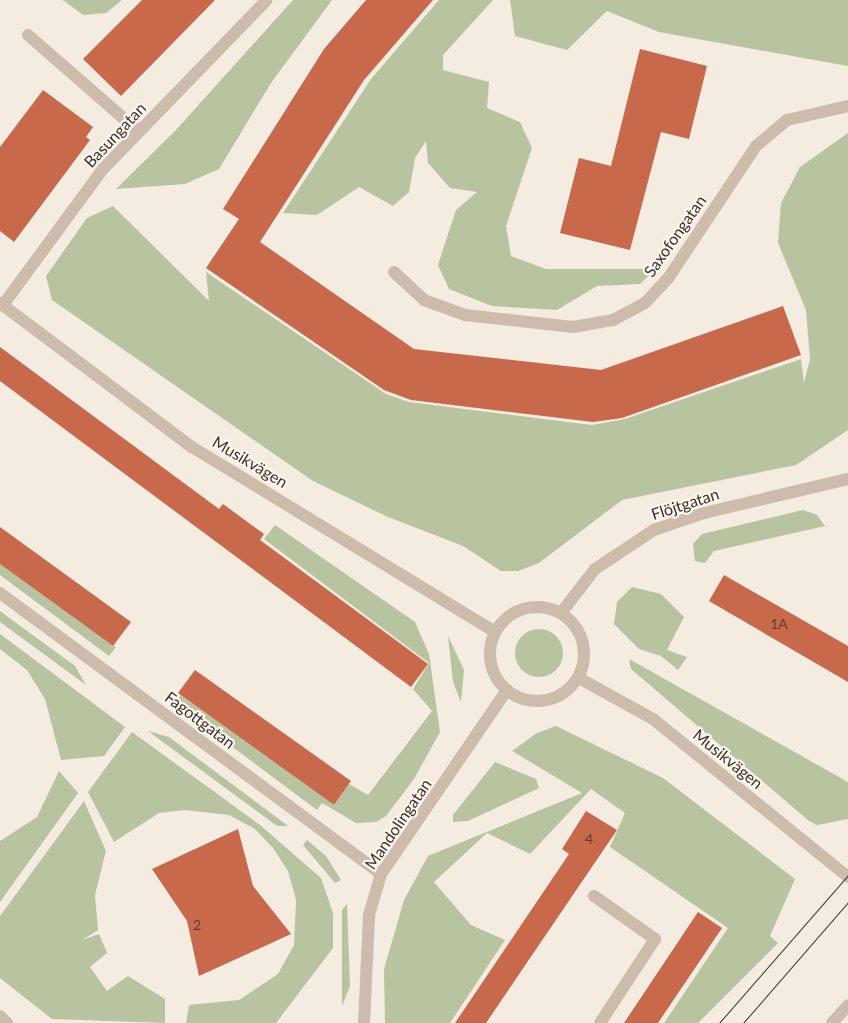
<!DOCTYPE html>
<meta charset="utf-8">
<style>
body{margin:0}
#map{position:relative;width:848px;height:1023px;overflow:hidden;background:#f4ebe1;font-family:Lato,sans-serif}
div>[style]{position:absolute}
[style*='--x']{left:calc(var(--x)*1px);top:calc(var(--y)*1px);width:calc(var(--w)*1px);rotate:calc(var(--a)*1deg)}
.green>*{inset:0;background:#b8c4a0}
.round{border-radius:50%}
.building>*{inset:0;background:#c8694b}
.minor>*{height:12px;margin:-6px;padding:0 6px;transform-origin:6px;border-radius:6px;background:#cdbbac}
.minor>.ring{margin:-6px;padding:0;box-sizing:content-box;background:none;border:12px solid #cdbbac;border-radius:50%}
.tram>*{height:1px;margin:-0.5px;padding:0 0.5px;transform-origin:0.5px;border-radius:0.5px;background:#3b302b}
span{translate:-50% -50%;white-space:nowrap;text-align:center;line-height:1.15;-webkit-text-stroke:4.5px #fbf5ee;paint-order:stroke}
.number-label{font-size:14px;color:#5e3e33}
.number-label span{-webkit-text-stroke-width:0}
.street-label{font-size:16px;color:#3b302b}
</style>
<div id="map">
<div class="green">
<div style="clip-path:polygon(63px 0,122px 0,106px 13px,83px 15px)"></div>
<div style="clip-path:polygon(293px 0,332px 0,271px 83px,219px 169px,185px 184px,116px 189px,175px 131px)"></div>
<div style="clip-path:polygon(439px 0,493px 0,443px 55px,443px 70px,489px 82px,487px 108px,520px 122px,532px 148px,506px 226px,511px 256px,546px 269px,656px 269px,640px 284px,597px 286px,557px 310px,492px 306px,449px 289px,438px 265px,456px 210px,477px 192px,450px 188px,428px 163px,426px 141px,415px 158px,409px 192px,393px 206px,359px 187px,317px 215px,283px 213px,371px 79px)"></div>
<div style="clip-path:polygon(510px 0,848px 0,848px 66px,659px 32px,607px 11px,567px 50px,515px 36px)"></div>
<div style="clip-path:polygon(848px 133px,848px 430px,796px 465px,622px 500px,539px 563px,518px 571px,501px 571px,463px 546px,388px 517px,313px 481px,52px 300px,46px 276px,87px 218px,113px 206px,209px 301px,206px 272px,386px 394px,409px 402px,592px 425px,625px 419px,801px 359px,804px 383px,810px 359px,806px 310px,778px 243px,781px 203px,800px 167px)"></div>
<div style="clip-path:polygon(803px 510px,817px 515px,825px 526px,714px 551px,705px 563px,695px 561px,693px 544px,702px 534px)"></div>
<div style="clip-path:polygon(275px 525px,415px 622px,429px 654px,440px 732px,414px 779px,386px 816px,376px 822px,356px 823px,322px 803px,317px 810px,171px 701px,178px 693px,334px 805px,349px 784px,368px 795px,432px 711px,413px 689px,429px 663px,264px 539px)"></div>
<div style="clip-path:polygon(0 564px,113px 646px,116px 647px,109px 656px,0 575px)"></div>
<div style="clip-path:polygon(632px 587px,661px 594px,684px 617px,667px 650px,687px 657px,678px 670px,661px 656px,639px 649px,614px 624px,617px 602px)"></div>
<div style="clip-path:polygon(0 611px,75px 666px,86px 685px,0 622px)"></div>
<div class="round" style="left:515px;top:629px;width:48px;height:48px"></div>
<div style="clip-path:polygon(0 634px,125px 727px,104px 756px,61px 760px,45px 699px,27px 670px,0 649px)"></div>
<div style="clip-path:polygon(448px 636px,464px 670px,461px 702px,453px 682px)"></div>
<div style="clip-path:polygon(629px 659px,848px 782px,848px 819px,817px 825px,809px 821px,631px 669px)"></div>
<div style="clip-path:polygon(556px 726px,663px 778px,795px 879px,770px 936px,778px 943px,698px 1023px,664px 1023px,728px 928px,610px 847px,625px 813px,591px 789px,530px 854px,487px 833px,434px 882px,471px 925px,505px 940px,450px 1023px,385px 1023px,384px 969px,404px 900px,428px 856px,582px 793px,512px 751px,537px 733px)"></div>
<div style="clip-path:polygon(148px 731px,169px 737px,288px 826px,277px 826px)"></div>
<div style="clip-path:polygon(132px 732px,260px 825px,321px 878px,333px 913px,333px 948px,276px 1023px,186px 1023px,189px 1005px,239px 1000px,278px 974px,294px 945px,296px 900px,288px 871px,273px 848px,255px 829px,229px 815px,184px 810px,159px 813px,114px 842px,88px 792px)"></div>
<div style="clip-path:polygon(495px 762px,536px 779px,539px 788px,468px 821px,453px 822px,453px 815px)"></div>
<div style="clip-path:polygon(59px 771px,78px 793px,0 902px,0 841px,37px 817px)"></div>
<div style="clip-path:polygon(84px 801px,106px 851px,95px 895px,98px 930px,82px 940px,99px 934px,107px 953px,90px 967px,107px 991px,128px 976px,165px 999px,165px 1023px,52px 1019px,0 978px,0 916px)"></div>
<div style="clip-path:polygon(307px 840px,326px 856px,341px 880px,335px 883px,303px 845px)"></div>
<div style="clip-path:polygon(347px 904px,350px 986px,342px 1006px,342px 910px)"></div>
</div>
<div class="building">
<div style="clip-path:polygon(142px 0,215px 0,121px 96px,83px 59px)"></div>
<div style="clip-path:polygon(366px 0,433px 0,364px 80px,260px 242px,414px 349px,601px 370px,783px 306px,801px 355px,622px 418px,593px 422px,411px 400px,384px 390px,206px 268px,239px 219px,223px 209px,324px 49px)"></div>
<div style="clip-path:polygon(640px 49px,707px 66px,689px 139px,661px 132px,630px 250px,560px 233px,579px 158px,611px 166px)"></div>
<div style="clip-path:polygon(43px 90px,93px 127px,86px 137px,90px 140px,14px 242px,0 231px,0 147px)"></div>
<div style="clip-path:polygon(0 347px,219px 509px,223px 504px,264px 534px,260px 540px,428px 664px,411px 687px,0 381px)"></div>
<div style="clip-path:polygon(0 527px,131px 622px,113px 646px,0 564px)"></div>
<div style="clip-path:polygon(724px 575px,848px 646px,848px 682px,709px 601px)"></div>
<div style="clip-path:polygon(195px 670px,351px 781px,334px 805px,178px 693px)"></div>
<div style="clip-path:polygon(586px 811px,617px 830px,486px 1023px,455px 1023px,569px 854px,562px 849px)"></div>
<div style="clip-path:polygon(238px 829px,253px 886px,291px 934px,199px 976px,187px 921px,152px 869px)"></div>
<div style="clip-path:polygon(698px 912px,722px 928px,658px 1023px,624px 1023px)"></div>
</div>
<div class="minor">
<div style="--x:28;--y:35;--w:147;--a:41.1"></div>
<div style="--x:394;--y:272;--w:41;--a:43"></div>
<div style="--x:424;--y:300;--w:44;--a:20.1"></div>
<div style="--x:465;--y:315;--w:109;--a:6.3"></div>
<div style="--x:573;--y:327;--w:41;--a:-9.9"></div>
<div style="--x:613;--y:320;--w:36;--a:-28"></div>
<div style="--x:645;--y:303;--w:35;--a:-47"></div>
<div style="--x:669;--y:277;--w:157;--a:-56.4"></div>
<div style="--x:756;--y:146;--w:40;--a:-40"></div>
<div style="--x:787;--y:120;--w:63;--a:-12.9"></div>
<div style="--x:0;--y:303;--w:240;--a:36.9"></div>
<div style="--x:192;--y:447;--w:355;--a:31.4"></div>
<div style="--x:3;--y:305;--w:169;--a:-53.7"></div>
<div style="--x:103;--y:169;--w:235;--a:-45.9"></div>
<div style="--x:0;--y:593;--w:473;--a:36.4"></div>
<div class="ring" style="left:490px;top:607px;width:82px;height:82px"></div>
<div style="--x:561;--y:613;--w:56;--a:-52.3"></div>
<div style="--x:595;--y:569;--w:71;--a:-33.5"></div>
<div style="--x:654;--y:530;--w:53;--a:-18.8"></div>
<div style="--x:704;--y:513;--w:148;--a:-13.3"></div>
<div style="--x:579;--y:678;--w:85;--a:29"></div>
<div style="--x:653;--y:719;--w:251;--a:39"></div>
<div style="--x:594;--y:896;--w:75;--a:35.2"></div>
<div style="--x:655;--y:939;--w:100;--a:123.2"></div>
<div style="--x:0;--y:1016;--w:10;--a:45"></div>
<div style="--x:364;--y:1023;--w:108;--a:-87.3"></div>
<div style="--x:369;--y:915;--w:43;--a:-73.7"></div>
<div style="--x:381;--y:874;--w:223;--a:-55.6"></div>
<div style="--x:832;--y:1023;--w:24;--a:-48"></div>
</div>
<div class="tram">
<div style="--x:719;--y:1023;--w:196;--a:-48.9"></div>
<div style="--x:743;--y:1023;--w:160;--a:-49"></div>
</div>
<div class="number-label">
<span style="left:779px;top:624px">1A</span>
<span style="left:589px;top:839px">4</span>
<span style="left:197px;top:925px">2</span>
</div>
<div class="street-label">
<span style="left:115px;top:135px;rotate:-47deg">Basungatan</span>
<span style="left:675px;top:236px;rotate:-55deg">Saxofongatan</span>
<span style="left:250px;top:462px;rotate:31deg">Musikvägen</span>
<span style="left:685px;top:504px;rotate:-18deg">Flöjtgatan</span>
<span style="left:200px;top:720px;rotate:37deg">Fagottgatan</span>
<span style="left:728px;top:759px;rotate:39deg">Musikvägen</span>
<span style="left:398px;top:824px;rotate:-56deg">Mandolingatan</span>
</div>
</div>
